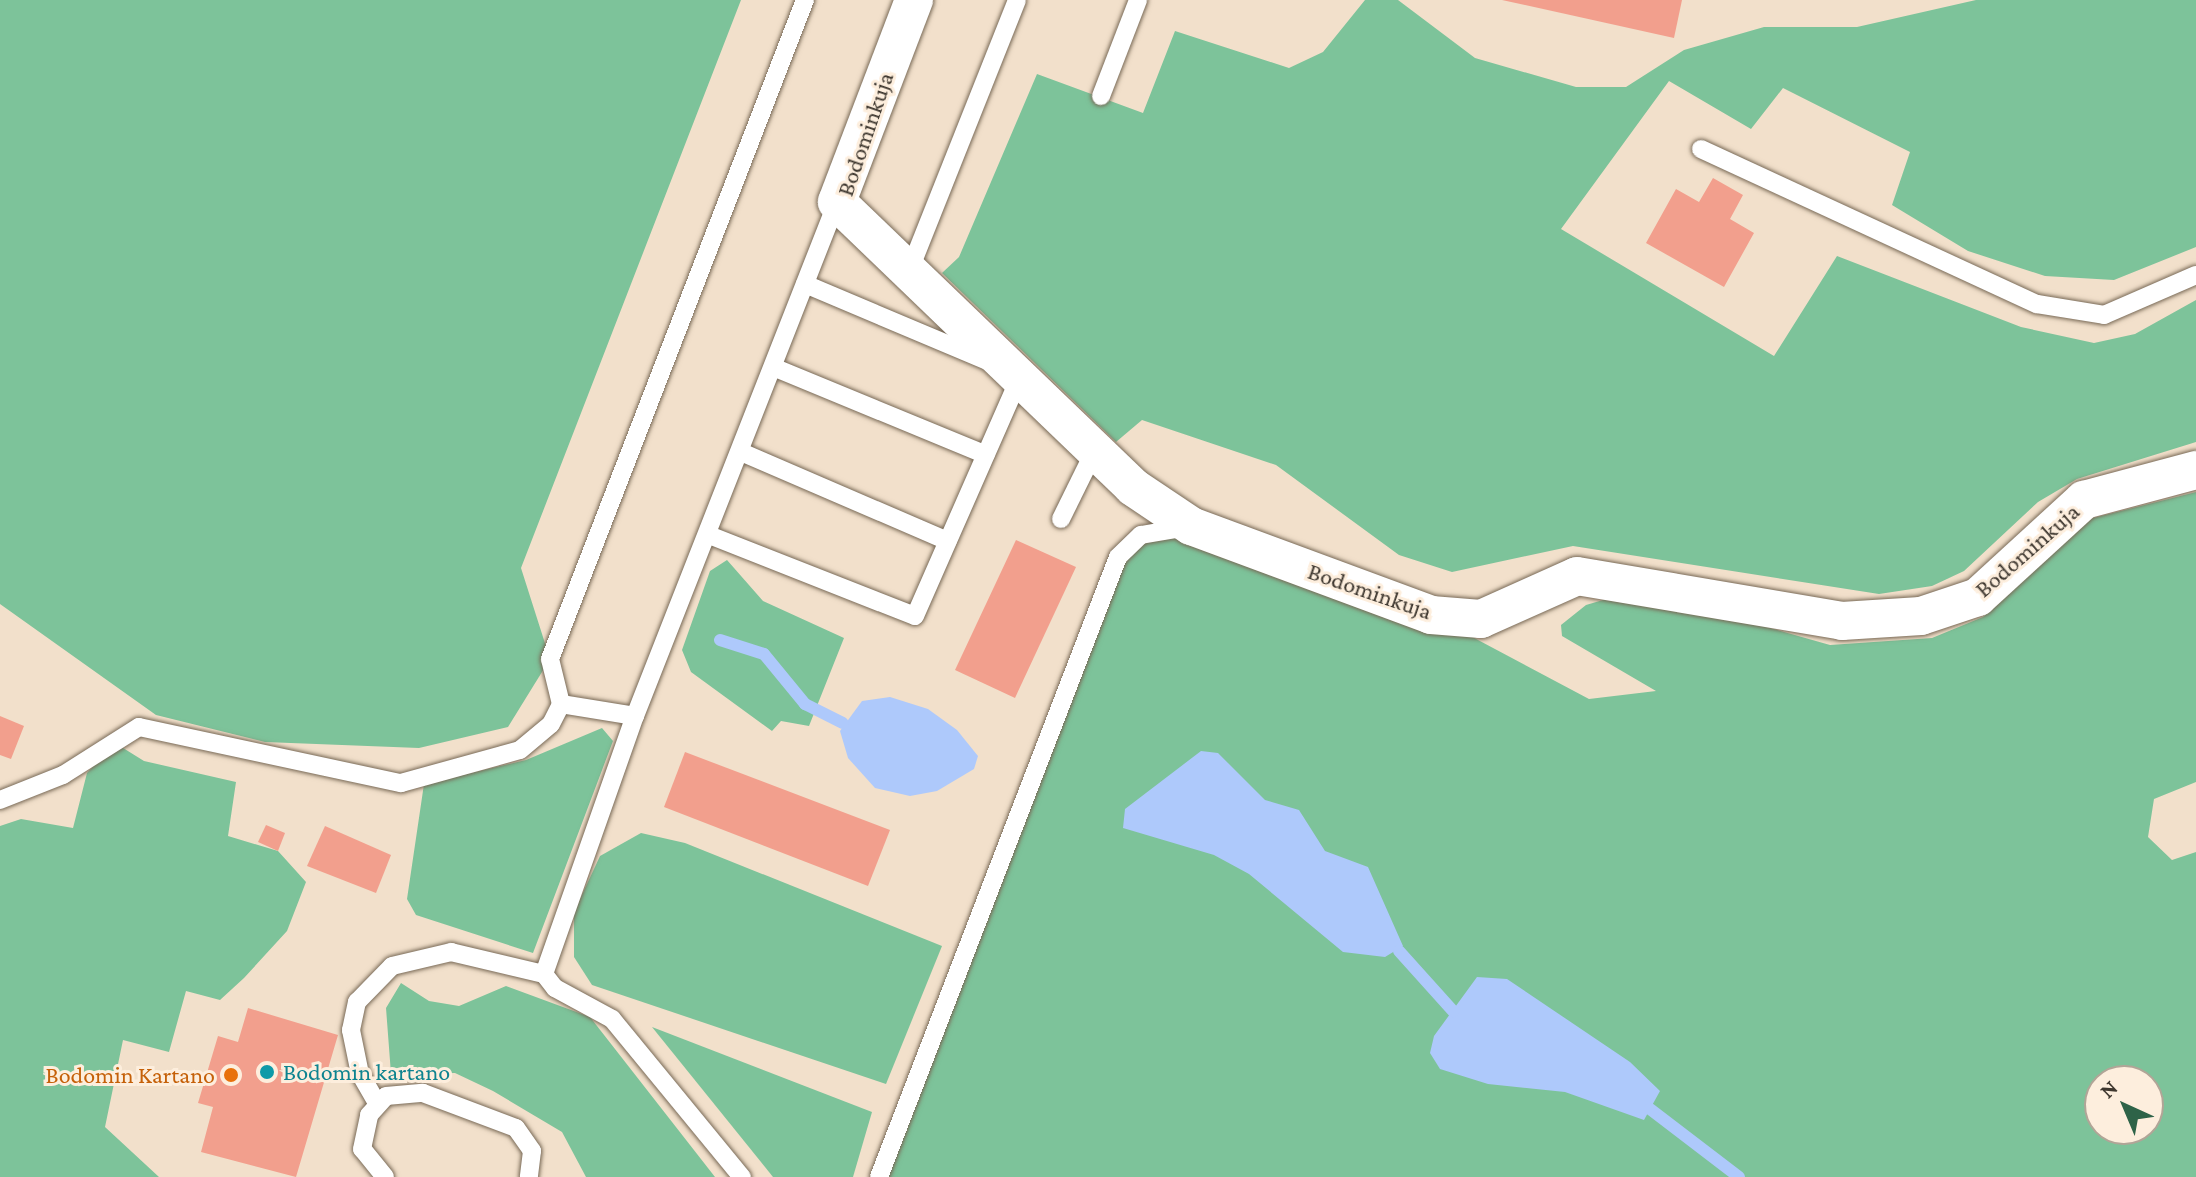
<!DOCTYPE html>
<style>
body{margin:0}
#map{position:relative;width:2196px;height:1177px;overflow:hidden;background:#f2e0cb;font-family:"Crimson Pro",serif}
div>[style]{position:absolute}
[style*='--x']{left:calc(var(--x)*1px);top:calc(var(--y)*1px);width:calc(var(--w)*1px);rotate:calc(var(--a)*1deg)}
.green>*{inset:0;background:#7dc39a}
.water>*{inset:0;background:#aec9fb}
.stream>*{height:12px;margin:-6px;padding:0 6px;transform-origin:6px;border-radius:6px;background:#aec9fb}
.building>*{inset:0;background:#f29f8d}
.roads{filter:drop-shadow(0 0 2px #786956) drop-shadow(0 0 2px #786956)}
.service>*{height:18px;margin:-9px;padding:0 9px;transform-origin:9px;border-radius:9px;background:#fff}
.minor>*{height:38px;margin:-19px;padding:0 19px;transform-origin:19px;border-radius:19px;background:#fff}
.dots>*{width:22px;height:22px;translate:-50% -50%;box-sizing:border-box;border:4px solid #fdeedd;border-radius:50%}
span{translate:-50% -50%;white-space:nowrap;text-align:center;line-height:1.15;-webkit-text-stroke:6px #fdeedd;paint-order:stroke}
.street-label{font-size:24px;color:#3e372f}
.culture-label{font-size:24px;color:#0d838f}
.left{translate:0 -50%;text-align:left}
.food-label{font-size:24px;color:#c56008}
.right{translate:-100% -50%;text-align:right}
.north{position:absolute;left:2084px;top:1065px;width:80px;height:80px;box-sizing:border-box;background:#fdeedd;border:2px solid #b1a597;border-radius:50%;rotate:316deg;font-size:22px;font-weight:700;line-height:32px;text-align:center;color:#3e372f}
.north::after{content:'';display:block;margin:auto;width:28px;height:36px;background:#2e6348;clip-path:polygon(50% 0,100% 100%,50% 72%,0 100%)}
</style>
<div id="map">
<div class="green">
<div style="clip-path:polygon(0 0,741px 0,521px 568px,550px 659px,508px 727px,419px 748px,265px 742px,156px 715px,0 604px)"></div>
<div style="clip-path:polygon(1365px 0,1398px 0,1475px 58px,1576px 87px,1626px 87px,1684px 50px,1764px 27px,1857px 27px,1976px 0,2196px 0,2196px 247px,2114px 280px,2045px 276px,1968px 251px,1892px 205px,1910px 152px,1783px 88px,1751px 129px,1669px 81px,1561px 229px,1774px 356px,1837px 256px,2021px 327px,2094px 343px,2135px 334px,2196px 300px,2196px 442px,2077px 479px,2038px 502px,1964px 571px,1932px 586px,1879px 594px,1573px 546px,1452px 572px,1399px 555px,1276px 465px,1142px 420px,1116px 442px,942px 273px,959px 257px,1037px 74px,1143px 113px,1175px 31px,1289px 68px,1323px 52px)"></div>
<div style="clip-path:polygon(evenodd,2196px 492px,2196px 782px,2154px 799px,2148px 837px,2172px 860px,2196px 852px,2196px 1177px,879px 1177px,1098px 607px,1141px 535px,1191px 526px,1431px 615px,1589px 699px,1656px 691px,1562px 636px,1561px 625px,1586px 605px,1620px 595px,1669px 599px,1830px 645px,1932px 638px,1983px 617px,2089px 519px,2196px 492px,2100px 1081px,2148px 1081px,2148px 1129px,2100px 1129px,2100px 1081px)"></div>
<div style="clip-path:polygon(727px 560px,763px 601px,844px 638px,809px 726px,781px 721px,772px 731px,691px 672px,682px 650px,710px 571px)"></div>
<div style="clip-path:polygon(602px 728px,613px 741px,533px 953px,416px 915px,407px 899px,424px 784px,526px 760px)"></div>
<div style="clip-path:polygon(115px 743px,144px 761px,236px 782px,228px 836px,278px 851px,306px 882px,287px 931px,244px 978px,220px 1000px,186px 991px,169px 1052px,123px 1040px,105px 1127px,159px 1177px,0 1177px,0 826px,21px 819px,73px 828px,87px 773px)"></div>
<div style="clip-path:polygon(641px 833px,685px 843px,942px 946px,886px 1084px,592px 985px,574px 957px,574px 912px,600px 856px)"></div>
<div style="clip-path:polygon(401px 983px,429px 1001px,459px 1006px,506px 986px,590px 1017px,715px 1177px,586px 1177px,562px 1132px,493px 1091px,455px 1073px,391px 1074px,386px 1008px)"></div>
<div style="clip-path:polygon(652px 1027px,872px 1112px,853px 1177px,773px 1177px)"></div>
</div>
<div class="water">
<div style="clip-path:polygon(890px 697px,928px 709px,957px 730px,978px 756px,974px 769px,937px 791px,910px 796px,875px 788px,848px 758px,840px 731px,862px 701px)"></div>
<div style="clip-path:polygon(1201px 751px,1218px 753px,1265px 800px,1299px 810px,1325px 851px,1368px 867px,1403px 946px,1385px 957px,1343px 952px,1249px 874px,1214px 855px,1123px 828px,1125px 809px)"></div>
<div style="clip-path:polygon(1477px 977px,1507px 979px,1630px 1062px,1660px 1091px,1644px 1120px,1565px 1092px,1488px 1084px,1440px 1069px,1430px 1053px,1434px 1036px)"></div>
</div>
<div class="stream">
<div style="--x:720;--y:640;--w:46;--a:17.7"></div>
<div style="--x:764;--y:654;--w:65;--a:50.6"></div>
<div style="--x:805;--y:704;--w:42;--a:26.6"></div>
<div style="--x:1399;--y:951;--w:81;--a:48"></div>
<div style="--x:1650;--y:1109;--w:112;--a:37.4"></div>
</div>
<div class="building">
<div style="clip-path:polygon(1502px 0,1682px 0,1674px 38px)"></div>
<div style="clip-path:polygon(1713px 178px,1743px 195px,1730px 219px,1754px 233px,1724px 287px,1646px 243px,1676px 189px,1699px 202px)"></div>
<div style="clip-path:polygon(1016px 540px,1076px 567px,1015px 698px,955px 670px)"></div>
<div style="clip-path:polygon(0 716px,24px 726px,11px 759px,0 755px)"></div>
<div style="clip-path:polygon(685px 752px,890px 830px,868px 886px,664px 807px)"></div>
<div style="clip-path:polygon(266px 825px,285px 833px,278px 851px,258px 842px)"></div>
<div style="clip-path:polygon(325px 826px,391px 855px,376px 893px,307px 866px)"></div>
<div style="clip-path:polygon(248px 1008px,338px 1035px,296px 1177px,201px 1152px,213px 1107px,198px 1103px,218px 1036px,238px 1042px)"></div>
</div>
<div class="roads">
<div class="service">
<div style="--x:1101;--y:96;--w:103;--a:-68.9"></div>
<div style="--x:1701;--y:149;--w:370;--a:24.8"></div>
<div style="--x:2037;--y:304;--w:68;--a:9.3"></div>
<div style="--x:2104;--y:315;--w:100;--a:-23.5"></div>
<div style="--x:910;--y:269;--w:289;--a:-68.3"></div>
<div style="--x:805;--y:284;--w:198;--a:22.9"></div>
<div style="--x:773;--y:367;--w:230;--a:22.4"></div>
<div style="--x:741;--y:452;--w:225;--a:23.3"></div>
<div style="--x:1061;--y:519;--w:72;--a:-63.8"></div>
<div style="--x:709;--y:535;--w:221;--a:21.5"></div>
<div style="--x:915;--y:616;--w:263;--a:-66.3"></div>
<div style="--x:635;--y:716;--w:552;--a:-68.55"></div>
<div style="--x:0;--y:800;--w:68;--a:-21.6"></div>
<div style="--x:63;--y:775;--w:90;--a:-32.3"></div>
<div style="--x:139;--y:727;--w:268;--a:12.1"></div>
<div style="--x:401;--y:783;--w:123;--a:-15.5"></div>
<div style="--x:520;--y:750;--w:40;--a:-40"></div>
<div style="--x:551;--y:724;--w:22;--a:-63"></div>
<div style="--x:561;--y:704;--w:46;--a:-103.7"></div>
<div style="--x:550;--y:659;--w:707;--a:-68.85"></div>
<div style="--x:544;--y:974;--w:18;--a:52"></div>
<div style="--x:555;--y:988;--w:65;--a:28.5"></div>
<div style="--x:612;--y:1019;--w:205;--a:50.6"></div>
<div style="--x:377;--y:1103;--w:34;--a:-120"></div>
<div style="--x:360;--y:1074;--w:45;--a:-101.6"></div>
<div style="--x:351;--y:1030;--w:29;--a:-78"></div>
<div style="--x:357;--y:1002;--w:50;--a:-45.8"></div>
<div style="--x:392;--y:966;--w:61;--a:-13.3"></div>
<div style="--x:451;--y:952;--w:96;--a:13.3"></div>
<div style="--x:544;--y:974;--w:274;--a:-70.6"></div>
<div style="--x:635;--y:716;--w:75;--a:-170.8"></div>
<div style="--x:385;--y:1177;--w:36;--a:-129"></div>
<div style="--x:362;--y:1149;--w:35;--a:-78"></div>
<div style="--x:369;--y:1115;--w:25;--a:-48"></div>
<div style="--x:386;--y:1096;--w:37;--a:-5"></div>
<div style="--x:423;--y:1093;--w:99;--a:20.6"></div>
<div style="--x:516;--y:1128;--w:28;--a:55"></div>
<div style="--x:532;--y:1151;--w:26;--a:97"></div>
<div style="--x:879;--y:1177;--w:664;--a:-68.92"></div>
<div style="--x:1118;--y:557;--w:32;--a:-44"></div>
<div style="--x:1141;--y:535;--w:48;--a:-9.7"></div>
</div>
<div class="minor">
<div style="--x:914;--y:0;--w:216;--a:110.9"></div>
<div style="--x:837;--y:202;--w:411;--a:43.9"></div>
<div style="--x:1133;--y:487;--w:70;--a:33.9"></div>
<div style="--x:1191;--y:526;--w:256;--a:20.3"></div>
<div style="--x:1431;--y:615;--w:50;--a:4.6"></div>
<div style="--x:1481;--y:619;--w:105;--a:-24.1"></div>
<div style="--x:1577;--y:576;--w:269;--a:9.6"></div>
<div style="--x:1842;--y:621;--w:79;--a:-3.6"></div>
<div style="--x:1921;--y:616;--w:60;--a:-18.4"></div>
<div style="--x:1978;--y:597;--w:144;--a:-42.5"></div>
<div style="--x:2084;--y:500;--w:116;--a:-15"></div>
</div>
</div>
<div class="dots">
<div style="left:267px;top:1072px;background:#0f9aa8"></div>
<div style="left:231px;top:1075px;background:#e8710a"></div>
</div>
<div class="street-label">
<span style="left:865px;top:134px;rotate:-71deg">Bodominkuja</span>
<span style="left:2027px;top:550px;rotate:-41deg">Bodominkuja</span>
<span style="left:1370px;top:591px;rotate:19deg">Bodominkuja</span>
</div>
<div class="culture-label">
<span class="left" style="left:283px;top:1072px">Bodomin kartano</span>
</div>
<div class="food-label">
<span class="right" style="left:215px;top:1075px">Bodomin Kartano</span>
</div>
<div class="north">N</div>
</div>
